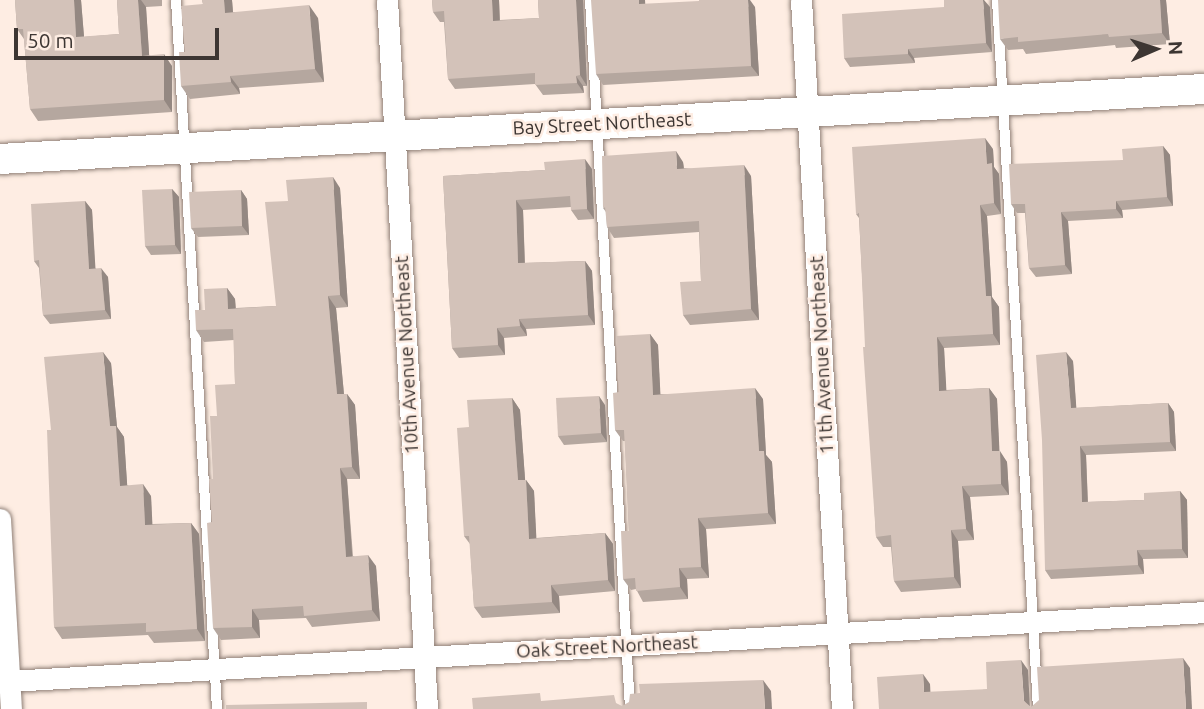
<!DOCTYPE html>
<style>
body{margin:0}
#map{position:relative;width:1204px;height:709px;overflow:hidden;background:#feede3;font-family:Ubuntu,sans-serif}
div>[style]{position:absolute}
[style*='--x']{left:calc(var(--x)*1px);top:calc(var(--y)*1px);width:calc(var(--w)*1px);rotate:calc(var(--a)*1deg)}
.roads{filter:drop-shadow(0 0 2px #908077) drop-shadow(0 0 2px #908077)}
.lane>*{height:10px;margin:-5px;padding:0 5px;transform-origin:5px;border-radius:5px;background:#fff}
.street>*{height:21px;margin:-10.5px;padding:0 10.5px;transform-origin:10.5px;border-radius:10.5px;background:#fff}
.secondary>*{height:30px;margin:-15px;padding:0 15px;transform-origin:15px;border-radius:15px;background:#fff}
.wall>*{inset:0;background:#b5a79f}
.shaded-wall>*{inset:0;background:#948882}
.building>*{inset:0;background:#d3c2b9}
span{translate:-50% -50%;white-space:nowrap;text-align:center;line-height:1.15;-webkit-text-stroke:5px #feede3;paint-order:stroke}
.street-label{font-size:19px;color:#3d3633}
.north{position:absolute;left:1120px;top:14px;width:70px;height:70px;-webkit-text-stroke:5px #feede3;paint-order:stroke;rotate:87deg;font-size:19px;font-weight:700;line-height:28px;text-align:center;color:#3d3633}
.north::after{content:'';display:block;margin:auto;width:24px;height:32px;background:#3d3633;clip-path:polygon(50% 0,100% 100%,50% 72%,0 100%)}
.scale{position:absolute;left:14px;top:28px;width:205px;height:32px;box-sizing:border-box;border:4px solid #3d3633;border-top:0;padding-left:9px;font-size:21px;line-height:24px;white-space:nowrap;color:#3d3633;-webkit-text-stroke:5px #feede3;paint-order:stroke}
</style>
<div id="map">
<div class="roads">
<div class="lane">
<div style="--x:176;--y:0;--w:710;--a:86.69"></div>
<div style="--x:590;--y:0;--w:710;--a:86.77"></div>
<div style="--x:997;--y:0;--w:710;--a:86.69"></div>
</div>
<div class="street">
<div style="--x:387;--y:0;--w:710;--a:86.77"></div>
<div style="--x:801;--y:0;--w:710;--a:86.69"></div>
<div style="--x:0;--y:519;--w:190;--a:86.7"></div>
<div style="--x:9;--y:681;--w:1197;--a:-3.3"></div>
</div>
<div class="secondary">
<div style="--x:0;--y:159;--w:1206;--a:-3.33"></div>
</div>
</div>
<div class="wall">
<div style="clip-path:polygon(15px 0,81px 0,84px 37px,119px 34px,117px 0,162px 0,162px 6px,146px 7px,149px 55px,172px 66px,172px 112px,38px 121px,30px 109px,24px 39px,17px 29px)"></div>
<div style="clip-path:polygon(202px 0,232px 0,233px 12px,318px 18px,324px 82px,239px 88px,240px 94px,190px 99px,181px 86px,185px 52px,203px 4px)"></div>
<div style="clip-path:polygon(432px 0,499px 0,500px 20px,539px 18px,538px 0,583px 0,587px 86px,583px 86px,584px 93px,543px 95px,535px 84px,455px 89px,448px 79px,444px 22px,440px 22px,433px 12px)"></div>
<div style="clip-path:polygon(1166px 0,1170px 44px,1116px 48px,1115px 45px,1026px 54px,1023px 49px,1008px 50px,1000px 39px)"></div>
<div style="clip-path:polygon(646px 4px,755px 7px,759px 76px,603px 85px,596px 74px)"></div>
<div style="clip-path:polygon(990px 7px,992px 52px,914px 58px,915px 63px,850px 67px,844px 58px)"></div>
<div style="clip-path:polygon(1163px 146px,1170px 155px,1173px 206px,1122px 210px,1123px 218px,1068px 221px,1072px 274px,1036px 277px,1029px 268px,1025px 213px,1017px 213px,1011px 204px,1123px 160px)"></div>
<div style="clip-path:polygon(993px 149px,994px 167px,999px 174px,1001px 214px,987px 216px,992px 297px,999px 307px,1000px 345px,944px 348px,946px 390px,989px 388px,997px 399px,999px 451px,1007px 462px,1009px 495px,970px 497px,974px 540px,958px 541px,961px 588px,901px 592px,894px 581px,891px 547px,883px 547px,876px 537px,859px 218px,856px 214px)"></div>
<div style="clip-path:polygon(683px 162px,684px 168px,751px 176px,759px 320px,690px 325px,683px 315px,701px 281px,699px 232px,614px 238px,607px 227px,606px 212px,603px 208px)"></div>
<div style="clip-path:polygon(592px 169px,594px 219px,578px 220px,571px 210px,571px 207px,523px 210px,525px 263px,585px 261px,592px 271px,595px 325px,526px 329px,527px 336px,504px 338px,505px 355px,459px 358px,452px 348px,443px 176px,545px 170px)"></div>
<div style="clip-path:polygon(340px 188px,348px 307px,336px 308px,344px 394px,347px 394px,355px 405px,360px 479px,347px 479px,353px 556px,376px 566px,380px 621px,312px 627px,306px 618px,259px 620px,260px 638px,221px 640px,213px 628px,212px 522px,213px 479px,217px 416px,235px 384px,234px 340px,204px 342px,196px 330px,205px 310px,227px 288px,235px 299px,236px 308px,276px 306px,288px 201px)"></div>
<div style="clip-path:polygon(172px 189px,179px 197px,181px 254px,151px 255px,145px 246px)"></div>
<div style="clip-path:polygon(241px 190px,247px 199px,249px 235px,198px 237px,191px 228px)"></div>
<div style="clip-path:polygon(85px 201px,92px 210px,95px 268px,108px 277px,111px 319px,50px 324px,43px 315px,39px 268px,34px 261px)"></div>
<div style="clip-path:polygon(650px 334px,658px 345px,660px 394px,763px 399px,766px 455px,772px 462px,776px 524px,706px 529px,709px 578px,687px 579px,688px 599px,643px 602px,636px 589px,631px 590px,623px 579px,629px 531px,625px 441px,623px 441px,615px 430px,619px 392px)"></div>
<div style="clip-path:polygon(1073px 361px,1076px 408px,1168px 403px,1174px 412px,1176px 451px,1086px 455px,1088px 502px,1144px 500px,1180px 491px,1187px 500px,1188px 558px,1143px 559px,1144px 574px,1051px 579px,1045px 570px)"></div>
<div style="clip-path:polygon(111px 363px,117px 427px,124px 437px,127px 485px,151px 496px,152px 524px,191px 523px,199px 534px,205px 641px,154px 643px,148px 635px,62px 639px,54px 627px,51px 430px)"></div>
<div style="clip-path:polygon(512px 398px,520px 410px,525px 480px,526px 480px,534px 491px,536px 538px,605px 533px,613px 544px,615px 591px,559px 596px,560px 613px,482px 618px,474px 607px,470px 544px,464px 536px,469px 427px)"></div>
<div style="clip-path:polygon(605px 405px,607px 442px,564px 445px,558px 436px)"></div>
</div>
<div class="shaded-wall">
<div style="clip-path:polygon(74px 0,81px 0,85px 49px,76px 37px)"></div>
<div style="clip-path:polygon(138px 0,141px 0,146px 7px,150px 68px,142px 56px)"></div>
<div style="clip-path:polygon(224px 0,232px 0,234px 26px,225px 13px)"></div>
<div style="clip-path:polygon(492px 0,499px 0,500px 31px,493px 21px)"></div>
<div style="clip-path:polygon(576px 0,583px 0,587px 86px,580px 75px)"></div>
<div style="clip-path:polygon(639px 0,645px 0,646px 15px,639px 4px)"></div>
<div style="clip-path:polygon(748px 0,750px 0,755px 7px,759px 76px,751px 66px)"></div>
<div style="clip-path:polygon(983px 0,984px 0,990px 7px,992px 52px,986px 43px)"></div>
<div style="clip-path:polygon(1160px 0,1166px 0,1170px 44px,1162px 33px)"></div>
<div style="clip-path:polygon(309px 5px,318px 18px,324px 82px,315px 69px)"></div>
<div style="clip-path:polygon(908px 49px,914px 58px,915px 63px,908px 54px)"></div>
<div style="clip-path:polygon(164px 54px,172px 66px,172px 112px,164px 100px)"></div>
<div style="clip-path:polygon(230px 76px,239px 88px,240px 94px,231px 82px)"></div>
<div style="clip-path:polygon(576px 76px,583px 86px,584px 93px,577px 83px)"></div>
<div style="clip-path:polygon(985px 138px,993px 149px,994px 167px,999px 174px,1001px 214px,994px 203px,987px 164px)"></div>
<div style="clip-path:polygon(1163px 146px,1170px 155px,1173px 206px,1167px 197px)"></div>
<div style="clip-path:polygon(676px 151px,683px 162px,685px 179px,677px 169px)"></div>
<div style="clip-path:polygon(585px 159px,592px 169px,594px 219px,587px 209px)"></div>
<div style="clip-path:polygon(744px 165px,751px 176px,759px 320px,751px 309px)"></div>
<div style="clip-path:polygon(333px 177px,340px 188px,348px 307px,340px 295px)"></div>
<div style="clip-path:polygon(172px 189px,179px 197px,181px 254px,175px 245px)"></div>
<div style="clip-path:polygon(241px 190px,247px 199px,249px 235px,242px 226px)"></div>
<div style="clip-path:polygon(516px 200px,523px 210px,525px 273px,518px 263px)"></div>
<div style="clip-path:polygon(85px 201px,92px 210px,96px 278px,89px 269px)"></div>
<div style="clip-path:polygon(1116px 201px,1122px 210px,1123px 218px,1116px 209px)"></div>
<div style="clip-path:polygon(980px 205px,987px 216px,992px 297px,999px 307px,1000px 345px,993px 334px,986px 296px)"></div>
<div style="clip-path:polygon(1061px 212px,1068px 221px,1072px 274px,1065px 265px)"></div>
<div style="clip-path:polygon(585px 261px,592px 271px,595px 325px,588px 315px)"></div>
<div style="clip-path:polygon(101px 268px,108px 277px,111px 319px,105px 310px)"></div>
<div style="clip-path:polygon(227px 288px,235px 299px,236px 320px,228px 309px)"></div>
<div style="clip-path:polygon(328px 296px,336px 308px,345px 406px,337px 394px)"></div>
<div style="clip-path:polygon(519px 319px,526px 329px,527px 336px,520px 326px)"></div>
<div style="clip-path:polygon(497px 328px,504px 338px,505px 355px,498px 345px)"></div>
<div style="clip-path:polygon(650px 334px,658px 345px,661px 406px,653px 395px)"></div>
<div style="clip-path:polygon(937px 337px,944px 348px,947px 401px,939px 391px)"></div>
<div style="clip-path:polygon(103px 352px,111px 363px,117px 427px,124px 437px,128px 497px,120px 486px,110px 426px)"></div>
<div style="clip-path:polygon(1066px 352px,1073px 361px,1077px 417px,1071px 408px)"></div>
<div style="clip-path:polygon(755px 388px,763px 399px,766px 455px,772px 462px,776px 524px,768px 513px,759px 451px)"></div>
<div style="clip-path:polygon(989px 388px,997px 399px,1000px 462px,992px 451px)"></div>
<div style="clip-path:polygon(347px 394px,355px 405px,360px 479px,352px 467px)"></div>
<div style="clip-path:polygon(599px 396px,605px 405px,607px 442px,601px 433px)"></div>
<div style="clip-path:polygon(512px 398px,520px 410px,526px 492px,518px 480px)"></div>
<div style="clip-path:polygon(1168px 403px,1174px 412px,1176px 451px,1170px 442px)"></div>
<div style="clip-path:polygon(1080px 446px,1086px 455px,1088px 511px,1082px 502px)"></div>
<div style="clip-path:polygon(1000px 451px,1007px 462px,1009px 495px,1001px 484px)"></div>
<div style="clip-path:polygon(340px 468px,347px 479px,353px 568px,346px 557px)"></div>
<div style="clip-path:polygon(526px 480px,534px 491px,537px 550px,529px 539px)"></div>
<div style="clip-path:polygon(143px 484px,151px 496px,153px 536px,145px 525px)"></div>
<div style="clip-path:polygon(962px 486px,970px 497px,974px 540px,966px 529px)"></div>
<div style="clip-path:polygon(1180px 491px,1187px 500px,1188px 558px,1182px 549px)"></div>
<div style="clip-path:polygon(698px 518px,706px 529px,709px 578px,701px 567px)"></div>
<div style="clip-path:polygon(191px 523px,199px 534px,205px 641px,197px 629px)"></div>
<div style="clip-path:polygon(951px 530px,958px 541px,961px 588px,954px 577px)"></div>
<div style="clip-path:polygon(605px 533px,613px 544px,615px 591px,608px 580px)"></div>
<div style="clip-path:polygon(1137px 550px,1143px 559px,1144px 574px,1138px 565px)"></div>
<div style="clip-path:polygon(368px 555px,376px 566px,380px 621px,372px 610px)"></div>
<div style="clip-path:polygon(679px 568px,687px 579px,688px 599px,680px 587px)"></div>
<div style="clip-path:polygon(551px 585px,559px 596px,560px 613px,552px 602px)"></div>
<div style="clip-path:polygon(252px 609px,259px 620px,260px 638px,252px 627px)"></div>
<div style="clip-path:polygon(1183px 658px,1190px 668px,1192px 709px,1186px 709px)"></div>
<div style="clip-path:polygon(1021px 660px,1028px 670px,1030px 709px,1024px 701px)"></div>
<div style="clip-path:polygon(923px 674px,930px 684px,931px 702px,924px 692px)"></div>
<div style="clip-path:polygon(763px 680px,771px 691px,772px 709px,765px 709px)"></div>
</div>
<div class="building">
<div style="clip-path:polygon(15px 0,74px 0,76px 37px,119px 34px,117px 0,138px 0,142px 56px,164px 54px,164px 100px,30px 109px,23px 29px,17px 29px)"></div>
<div style="clip-path:polygon(202px 0,224px 0,225px 13px,309px 5px,315px 69px,230px 76px,231px 82px,181px 86px,179px 52px,185px 52px,181px 6px,203px 4px)"></div>
<div style="clip-path:polygon(432px 0,492px 0,493px 21px,539px 18px,538px 0,576px 0,580px 75px,576px 76px,577px 83px,535px 85px,535px 73px,448px 79px,444px 11px,433px 12px)"></div>
<div style="clip-path:polygon(591px 0,639px 0,639px 4px,699px 1px,699px 0,748px 0,751px 66px,596px 74px)"></div>
<div style="clip-path:polygon(944px 0,983px 0,986px 43px,908px 49px,908px 54px,844px 58px,842px 14px,944px 7px)"></div>
<div style="clip-path:polygon(998px 0,1160px 0,1162px 33px,1109px 37px,1108px 34px,1018px 42px,1018px 37px,1000px 39px)"></div>
<div style="clip-path:polygon(985px 138px,987px 164px,992px 163px,994px 203px,980px 205px,986px 296px,991px 296px,993px 334px,937px 337px,939px 391px,989px 388px,992px 451px,1000px 451px,1001px 484px,962px 486px,966px 529px,951px 530px,954px 577px,894px 581px,891px 535px,876px 537px,863px 347px,865px 347px,859px 213px,856px 214px,852px 147px)"></div>
<div style="clip-path:polygon(1163px 146px,1167px 197px,1116px 201px,1116px 209px,1061px 212px,1065px 265px,1029px 268px,1025px 204px,1011px 204px,1009px 164px,1123px 160px,1122px 149px)"></div>
<div style="clip-path:polygon(676px 151px,677px 169px,744px 165px,751px 309px,683px 315px,680px 282px,701px 281px,699px 221px,607px 227px,605px 207px,603px 208px,602px 156px)"></div>
<div style="clip-path:polygon(585px 159px,587px 209px,571px 210px,570px 196px,516px 200px,518px 263px,585px 261px,588px 315px,519px 319px,520px 326px,497px 328px,498px 345px,452px 348px,443px 176px,545px 170px,544px 162px)"></div>
<div style="clip-path:polygon(333px 177px,340px 295px,328px 296px,337px 394px,347px 394px,352px 467px,340px 468px,346px 557px,368px 555px,372px 610px,304px 616px,303px 606px,252px 609px,252px 627px,213px 628px,207px 523px,212px 522px,209px 479px,213px 479px,210px 416px,217px 416px,215px 385px,235px 384px,233px 329px,196px 330px,195px 310px,205px 310px,204px 289px,227px 288px,228px 309px,276px 306px,265px 202px,288px 201px,286px 180px)"></div>
<div style="clip-path:polygon(172px 189px,175px 245px,145px 246px,142px 190px)"></div>
<div style="clip-path:polygon(241px 190px,242px 226px,191px 228px,189px 192px)"></div>
<div style="clip-path:polygon(85px 201px,89px 269px,101px 268px,105px 310px,43px 315px,39px 260px,34px 261px,31px 204px)"></div>
<div style="clip-path:polygon(650px 334px,653px 395px,755px 388px,759px 451px,764px 451px,768px 513px,698px 518px,701px 567px,679px 568px,680px 587px,636px 591px,635px 578px,623px 579px,621px 531px,629px 531px,624px 430px,615px 430px,613px 393px,619px 392px,616px 336px)"></div>
<div style="clip-path:polygon(103px 352px,110px 426px,116px 426px,120px 486px,143px 484px,145px 525px,191px 523px,197px 629px,146px 632px,146px 623px,54px 627px,47px 430px,51px 430px,44px 357px)"></div>
<div style="clip-path:polygon(1066px 352px,1071px 408px,1168px 403px,1170px 442px,1080px 446px,1082px 502px,1144px 500px,1144px 493px,1180px 491px,1182px 549px,1137px 550px,1138px 565px,1045px 570px,1042px 440px,1036px 355px)"></div>
<div style="clip-path:polygon(599px 396px,601px 433px,558px 436px,556px 398px)"></div>
<div style="clip-path:polygon(512px 398px,518px 480px,526px 480px,529px 539px,605px 533px,608px 580px,551px 585px,552px 602px,474px 607px,469px 536px,464px 536px,457px 428px,469px 427px,467px 400px)"></div>
<div style="clip-path:polygon(1183px 658px,1186px 709px,879px 709px,877px 677px,923px 674px,924px 692px,987px 689px,986px 662px,1021px 660px,1024px 701px,1031px 707px,1039px 700px,1037px 667px)"></div>
<div style="clip-path:polygon(763px 680px,765px 709px,473px 709px,472px 698px,540px 693px,541px 701px,614px 695px,616px 703px,622px 706px,629px 702px,630px 694px,640px 693px,639px 684px)"></div>
<div style="clip-path:polygon(367px 702px,367px 709px,226px 709px,226px 705px)"></div>
</div>
<div class="street-label">
<span style="left:602px;top:124px;rotate:-3deg">Bay Street Northeast</span>
<span style="left:407px;top:355px;rotate:-93deg">10th Avenue Northeast</span>
<span style="left:822px;top:355px;rotate:-93deg">11th Avenue Northeast</span>
<span style="left:607px;top:647px;rotate:-3deg">Oak Street Northeast</span>
</div>
<div class="north">N</div>
<div class="scale">50 m</div>
</div>
